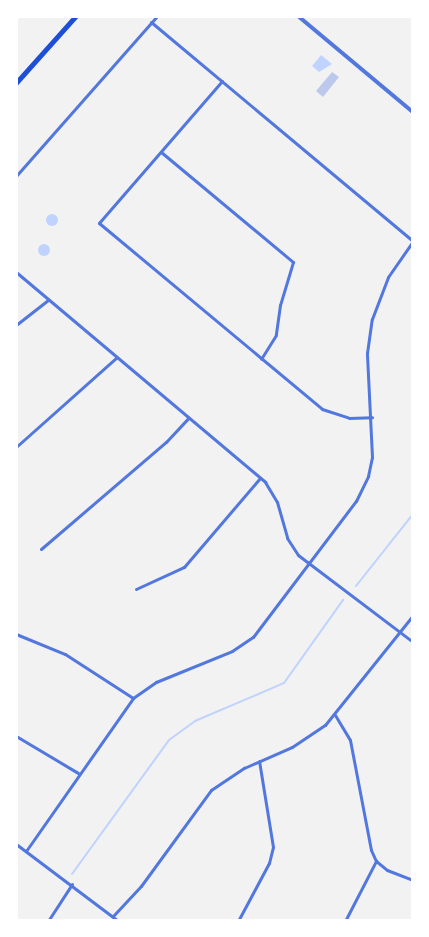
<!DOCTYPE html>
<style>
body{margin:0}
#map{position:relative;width:429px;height:937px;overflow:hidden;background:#f2f2f2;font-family:Raleway,sans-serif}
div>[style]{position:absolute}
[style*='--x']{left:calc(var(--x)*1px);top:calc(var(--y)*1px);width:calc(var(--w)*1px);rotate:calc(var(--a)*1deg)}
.water>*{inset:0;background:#bfd3fe}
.round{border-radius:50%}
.stream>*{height:2px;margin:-1px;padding:0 1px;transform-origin:1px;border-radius:1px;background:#bfd3fe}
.building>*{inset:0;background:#bdc9ec}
.minor>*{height:3px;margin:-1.5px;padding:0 1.5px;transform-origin:1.5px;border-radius:1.5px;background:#5277de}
.tertiary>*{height:4px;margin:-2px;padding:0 2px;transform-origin:2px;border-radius:2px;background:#5277de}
.secondary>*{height:4.5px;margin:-2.25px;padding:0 2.25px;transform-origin:2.25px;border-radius:2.25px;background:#1d4ed8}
span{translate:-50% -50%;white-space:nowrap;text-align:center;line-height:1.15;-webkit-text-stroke:5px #fff;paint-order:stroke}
.frame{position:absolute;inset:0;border:18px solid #fff;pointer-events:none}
</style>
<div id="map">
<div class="water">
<div style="clip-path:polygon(321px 55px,332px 64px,319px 72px,312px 66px)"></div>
<div class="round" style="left:46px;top:214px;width:12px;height:12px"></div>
<div class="round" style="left:38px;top:244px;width:12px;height:12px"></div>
</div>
<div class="stream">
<div style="--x:356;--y:586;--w:92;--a:-51.6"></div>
<div style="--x:72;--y:874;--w:165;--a:-54.1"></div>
<div style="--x:169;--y:740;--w:32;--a:-36"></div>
<div style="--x:195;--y:721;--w:97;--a:-23.1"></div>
<div style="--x:284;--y:683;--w:102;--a:-54.6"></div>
</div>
<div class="building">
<div style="clip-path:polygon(332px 72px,339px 77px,323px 97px,316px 91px)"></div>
</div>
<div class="minor">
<div style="--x:151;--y:22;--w:341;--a:39.9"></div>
<div style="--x:222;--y:81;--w:188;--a:130.9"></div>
<div style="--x:99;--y:223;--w:290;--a:39.8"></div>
<div style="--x:322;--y:409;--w:28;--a:18"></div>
<div style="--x:349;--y:418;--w:23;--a:-2"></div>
<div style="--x:161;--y:152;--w:172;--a:39.8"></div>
<div style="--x:293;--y:262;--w:45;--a:106.8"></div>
<div style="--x:280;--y:305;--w:30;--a:98"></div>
<div style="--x:276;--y:335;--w:28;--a:122"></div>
<div style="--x:16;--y:176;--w:213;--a:-48.6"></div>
<div style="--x:16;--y:272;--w:326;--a:40.1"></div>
<div style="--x:265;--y:482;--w:23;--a:59"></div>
<div style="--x:277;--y:502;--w:37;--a:74"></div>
<div style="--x:287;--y:538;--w:20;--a:57"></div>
<div style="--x:298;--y:555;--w:144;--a:37.1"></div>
<div style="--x:16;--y:325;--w:41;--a:-38"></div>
<div style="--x:16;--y:447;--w:134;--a:-41.7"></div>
<div style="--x:41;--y:549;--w:165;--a:-40.6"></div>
<div style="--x:166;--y:442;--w:33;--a:-47"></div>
<div style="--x:136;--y:589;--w:53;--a:-24.6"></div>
<div style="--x:184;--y:567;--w:117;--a:-49.5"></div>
<div style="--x:16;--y:634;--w:53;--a:22.2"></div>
<div style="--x:65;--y:654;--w:81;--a:32.9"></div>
<div style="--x:335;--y:715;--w:29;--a:59"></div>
<div style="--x:350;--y:740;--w:112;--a:79.2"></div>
<div style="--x:371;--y:850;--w:12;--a:66"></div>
<div style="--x:376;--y:861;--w:14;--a:39"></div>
<div style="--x:387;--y:870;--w:28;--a:21"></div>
<div style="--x:16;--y:736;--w:72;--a:30.8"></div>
<div style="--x:16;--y:844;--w:128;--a:37"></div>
<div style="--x:26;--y:851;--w:187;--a:-55"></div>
<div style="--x:133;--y:698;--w:28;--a:-35"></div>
<div style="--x:156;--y:682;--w:82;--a:-22.2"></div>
<div style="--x:232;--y:651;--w:25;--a:-34"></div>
<div style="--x:253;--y:637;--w:171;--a:-52.9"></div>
<div style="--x:356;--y:501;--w:28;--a:-64"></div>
<div style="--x:368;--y:476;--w:19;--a:-78"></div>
<div style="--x:372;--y:457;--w:104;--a:-92.8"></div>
<div style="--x:367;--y:353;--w:34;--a:-82"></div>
<div style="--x:372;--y:319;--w:45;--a:-69.1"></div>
<div style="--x:388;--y:277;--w:44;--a:-55.2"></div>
<div style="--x:113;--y:916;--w:41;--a:-47"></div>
<div style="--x:141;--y:886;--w:119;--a:-53.9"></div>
<div style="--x:211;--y:790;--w:40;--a:-34"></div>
<div style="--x:244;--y:768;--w:52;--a:-23.6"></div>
<div style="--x:292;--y:747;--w:40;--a:-34"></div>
<div style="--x:325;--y:725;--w:141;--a:-51.3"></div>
<div style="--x:48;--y:921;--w:44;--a:-57"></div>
<div style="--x:238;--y:921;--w:66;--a:-61.9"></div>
<div style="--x:269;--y:863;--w:16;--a:-76"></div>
<div style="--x:273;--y:847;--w:87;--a:-99.2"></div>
<div style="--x:345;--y:921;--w:68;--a:-62.7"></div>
</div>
<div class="tertiary">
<div style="--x:298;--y:16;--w:150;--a:39.9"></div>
</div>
<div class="secondary">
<div style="--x:16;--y:83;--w:90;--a:-48.2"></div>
</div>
<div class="frame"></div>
</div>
